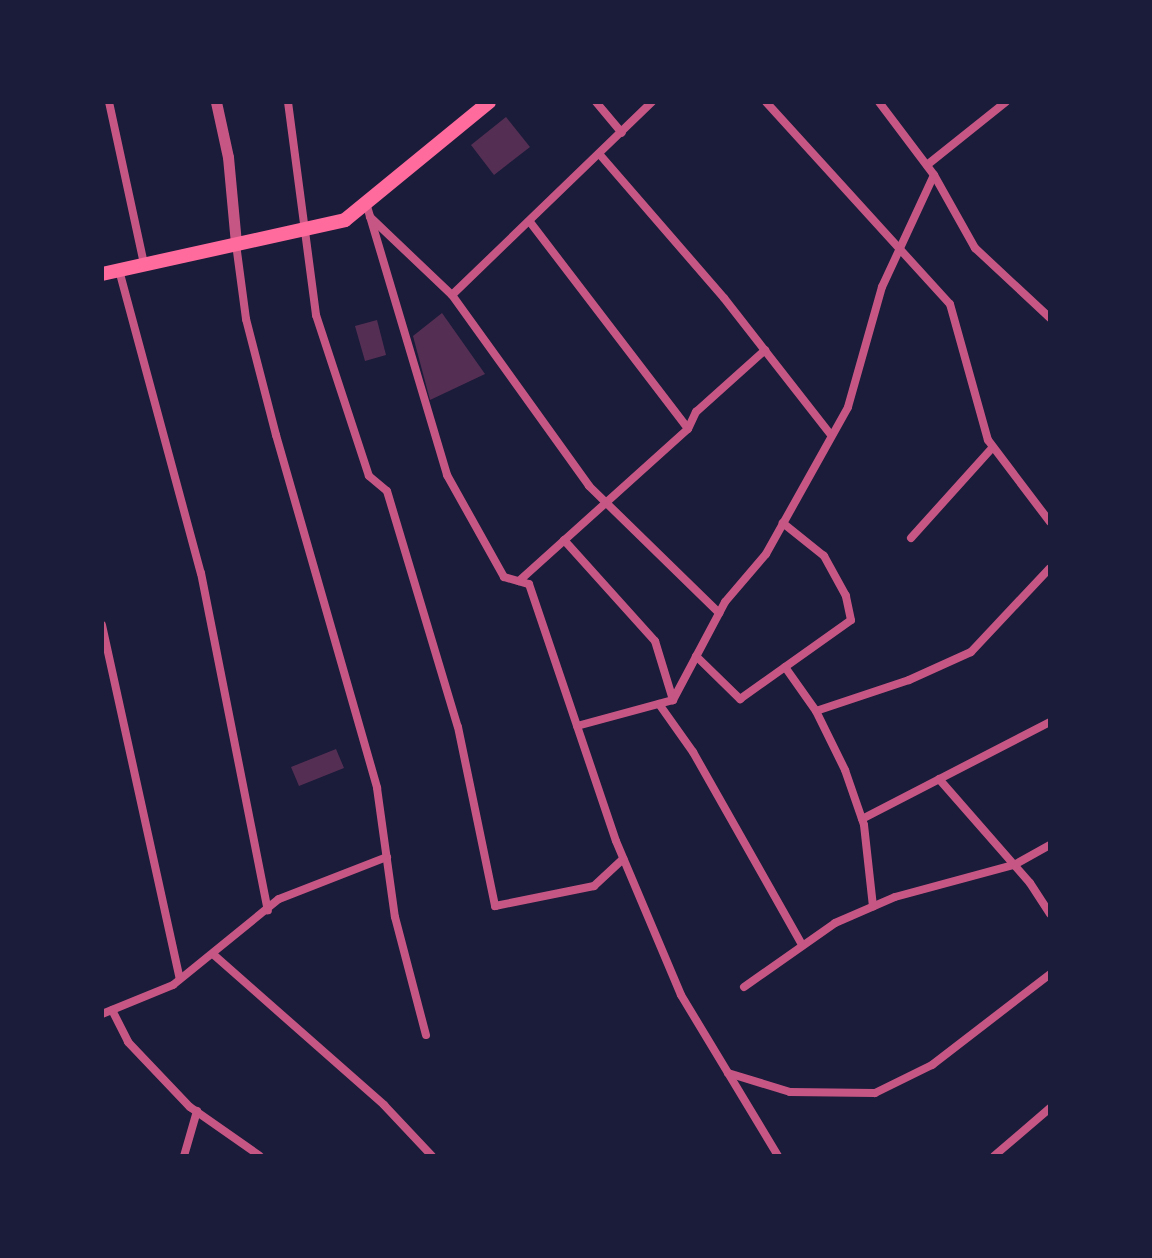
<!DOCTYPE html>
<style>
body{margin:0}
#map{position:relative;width:1152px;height:1258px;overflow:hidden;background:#1b1b3a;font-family:Helvetica,sans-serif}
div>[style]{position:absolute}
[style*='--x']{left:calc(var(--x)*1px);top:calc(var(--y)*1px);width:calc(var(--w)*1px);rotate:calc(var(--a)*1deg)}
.building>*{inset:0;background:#542f53}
.minor>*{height:8px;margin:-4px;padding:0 4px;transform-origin:4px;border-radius:4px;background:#c65784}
.tertiary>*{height:11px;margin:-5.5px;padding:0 5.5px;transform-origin:5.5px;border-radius:5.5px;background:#c65784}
.primary>*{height:14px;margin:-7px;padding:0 7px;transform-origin:7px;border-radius:7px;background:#ff6b9d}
span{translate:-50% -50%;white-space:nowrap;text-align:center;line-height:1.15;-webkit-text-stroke:8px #1b1b3a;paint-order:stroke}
.frame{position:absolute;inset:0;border:104px solid #1b1b3a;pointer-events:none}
</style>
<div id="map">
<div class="building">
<div style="clip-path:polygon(506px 117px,530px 147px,494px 175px,471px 145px)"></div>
<div style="clip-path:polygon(442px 313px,485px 374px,430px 400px,413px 336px)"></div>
<div style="clip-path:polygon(377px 320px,386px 355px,365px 361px,355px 326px)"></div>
<div style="clip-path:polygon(336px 749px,344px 768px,299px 786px,291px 767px)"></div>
</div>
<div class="minor">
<div style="--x:109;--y:102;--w:166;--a:77.8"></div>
<div style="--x:288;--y:102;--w:215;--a:82.5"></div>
<div style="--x:316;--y:315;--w:169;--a:71.8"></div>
<div style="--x:369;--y:476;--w:23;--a:40"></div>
<div style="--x:387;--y:491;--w:246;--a:73.3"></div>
<div style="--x:458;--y:727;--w:183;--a:78.3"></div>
<div style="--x:495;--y:906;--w:101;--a:-11.4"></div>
<div style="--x:594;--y:886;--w:40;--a:-43"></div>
<div style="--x:596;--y:102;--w:40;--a:50"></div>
<div style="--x:766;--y:102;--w:273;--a:47.7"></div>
<div style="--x:950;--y:304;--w:141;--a:74.4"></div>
<div style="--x:988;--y:440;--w:103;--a:52.9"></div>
<div style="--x:601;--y:156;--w:188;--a:49.1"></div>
<div style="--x:724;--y:298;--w:174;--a:52"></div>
<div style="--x:927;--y:165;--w:101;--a:-38.6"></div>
<div style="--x:934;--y:175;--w:84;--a:60.7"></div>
<div style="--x:975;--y:248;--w:103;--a:43"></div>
<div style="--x:366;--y:203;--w:284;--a:73.4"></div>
<div style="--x:447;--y:475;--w:117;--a:60.8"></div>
<div style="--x:504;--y:577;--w:26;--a:16"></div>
<div style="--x:529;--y:584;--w:271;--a:71.3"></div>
<div style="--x:616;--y:841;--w:167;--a:67.1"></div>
<div style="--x:681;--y:995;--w:188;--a:58.9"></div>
<div style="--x:370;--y:217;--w:113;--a:43.6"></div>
<div style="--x:452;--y:295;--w:235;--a:54.3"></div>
<div style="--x:589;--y:486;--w:182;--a:44.3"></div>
<div style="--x:530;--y:222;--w:260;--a:52.6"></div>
<div style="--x:236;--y:244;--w:76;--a:82.4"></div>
<div style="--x:246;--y:319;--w:120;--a:75.5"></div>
<div style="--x:276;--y:435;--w:367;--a:74"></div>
<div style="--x:377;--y:788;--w:130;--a:82.1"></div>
<div style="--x:395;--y:917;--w:122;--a:75.3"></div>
<div style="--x:119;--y:270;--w:314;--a:74.9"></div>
<div style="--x:201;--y:573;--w:344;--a:78.8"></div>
<div style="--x:452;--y:295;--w:278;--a:-44"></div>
<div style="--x:911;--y:538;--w:122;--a:-48"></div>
<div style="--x:564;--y:540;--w:136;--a:48"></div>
<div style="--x:655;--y:641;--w:62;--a:73"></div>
<div style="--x:519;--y:581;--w:227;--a:-42"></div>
<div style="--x:688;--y:429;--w:19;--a:-65"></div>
<div style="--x:696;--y:412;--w:93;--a:-41.9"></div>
<div style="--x:102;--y:625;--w:362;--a:77.6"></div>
<div style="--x:696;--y:656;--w:62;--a:44.3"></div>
<div style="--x:740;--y:699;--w:136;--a:-35.4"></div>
<div style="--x:851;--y:620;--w:25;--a:-102"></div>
<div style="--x:846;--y:596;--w:46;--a:-118.8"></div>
<div style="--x:824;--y:556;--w:53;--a:-141.2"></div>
<div style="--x:785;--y:667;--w:54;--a:54.8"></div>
<div style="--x:816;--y:711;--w:66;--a:63.8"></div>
<div style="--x:845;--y:770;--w:58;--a:70.9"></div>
<div style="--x:864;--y:825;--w:82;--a:83.7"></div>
<div style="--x:659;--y:704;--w:59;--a:54.7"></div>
<div style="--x:693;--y:752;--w:222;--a:60.5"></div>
<div style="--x:816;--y:711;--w:98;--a:-18.4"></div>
<div style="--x:909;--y:680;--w:68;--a:-24.3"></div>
<div style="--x:971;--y:652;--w:115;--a:-46.8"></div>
<div style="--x:577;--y:726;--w:99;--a:-15.2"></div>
<div style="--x:673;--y:700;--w:111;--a:-62"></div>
<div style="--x:725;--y:602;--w:63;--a:-49.5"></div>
<div style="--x:766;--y:554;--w:168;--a:-60.8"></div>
<div style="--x:848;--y:407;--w:125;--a:-74.2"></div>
<div style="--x:882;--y:287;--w:123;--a:-65.1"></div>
<div style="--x:934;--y:175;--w:91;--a:-127"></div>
<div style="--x:939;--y:779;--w:138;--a:48.8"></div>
<div style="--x:1030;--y:883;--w:37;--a:57"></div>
<div style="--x:862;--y:819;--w:212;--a:-27.3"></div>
<div style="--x:214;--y:955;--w:227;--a:41.4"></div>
<div style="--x:384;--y:1105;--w:70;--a:46.7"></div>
<div style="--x:744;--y:987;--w:111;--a:-35.1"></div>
<div style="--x:835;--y:923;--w:65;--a:-23.4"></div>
<div style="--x:895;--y:897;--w:123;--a:-15.1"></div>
<div style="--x:1014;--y:865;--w:41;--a:-29.1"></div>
<div style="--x:112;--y:1010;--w:36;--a:63"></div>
<div style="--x:128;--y:1042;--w:90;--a:46.4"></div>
<div style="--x:190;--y:1107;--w:85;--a:35"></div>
<div style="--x:102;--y:1014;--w:77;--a:-22.2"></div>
<div style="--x:173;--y:985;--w:136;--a:-39.1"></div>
<div style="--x:279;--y:899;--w:116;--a:-21.3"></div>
<div style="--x:728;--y:1073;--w:65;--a:17"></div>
<div style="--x:790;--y:1092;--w:85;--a:0.7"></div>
<div style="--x:875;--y:1093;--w:64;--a:-26.2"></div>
<div style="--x:932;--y:1065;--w:149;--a:-37.6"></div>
<div style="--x:184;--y:1156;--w:47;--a:-73.9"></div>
<div style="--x:994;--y:1156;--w:74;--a:-40.6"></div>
</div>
<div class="tertiary">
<div style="--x:216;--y:102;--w:56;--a:77.7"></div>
<div style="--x:228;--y:157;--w:87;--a:84.7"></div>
</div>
<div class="primary">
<div style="--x:102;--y:274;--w:249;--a:-12.5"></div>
<div style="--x:345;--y:220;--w:186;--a:-39.3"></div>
</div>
<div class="frame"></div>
</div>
